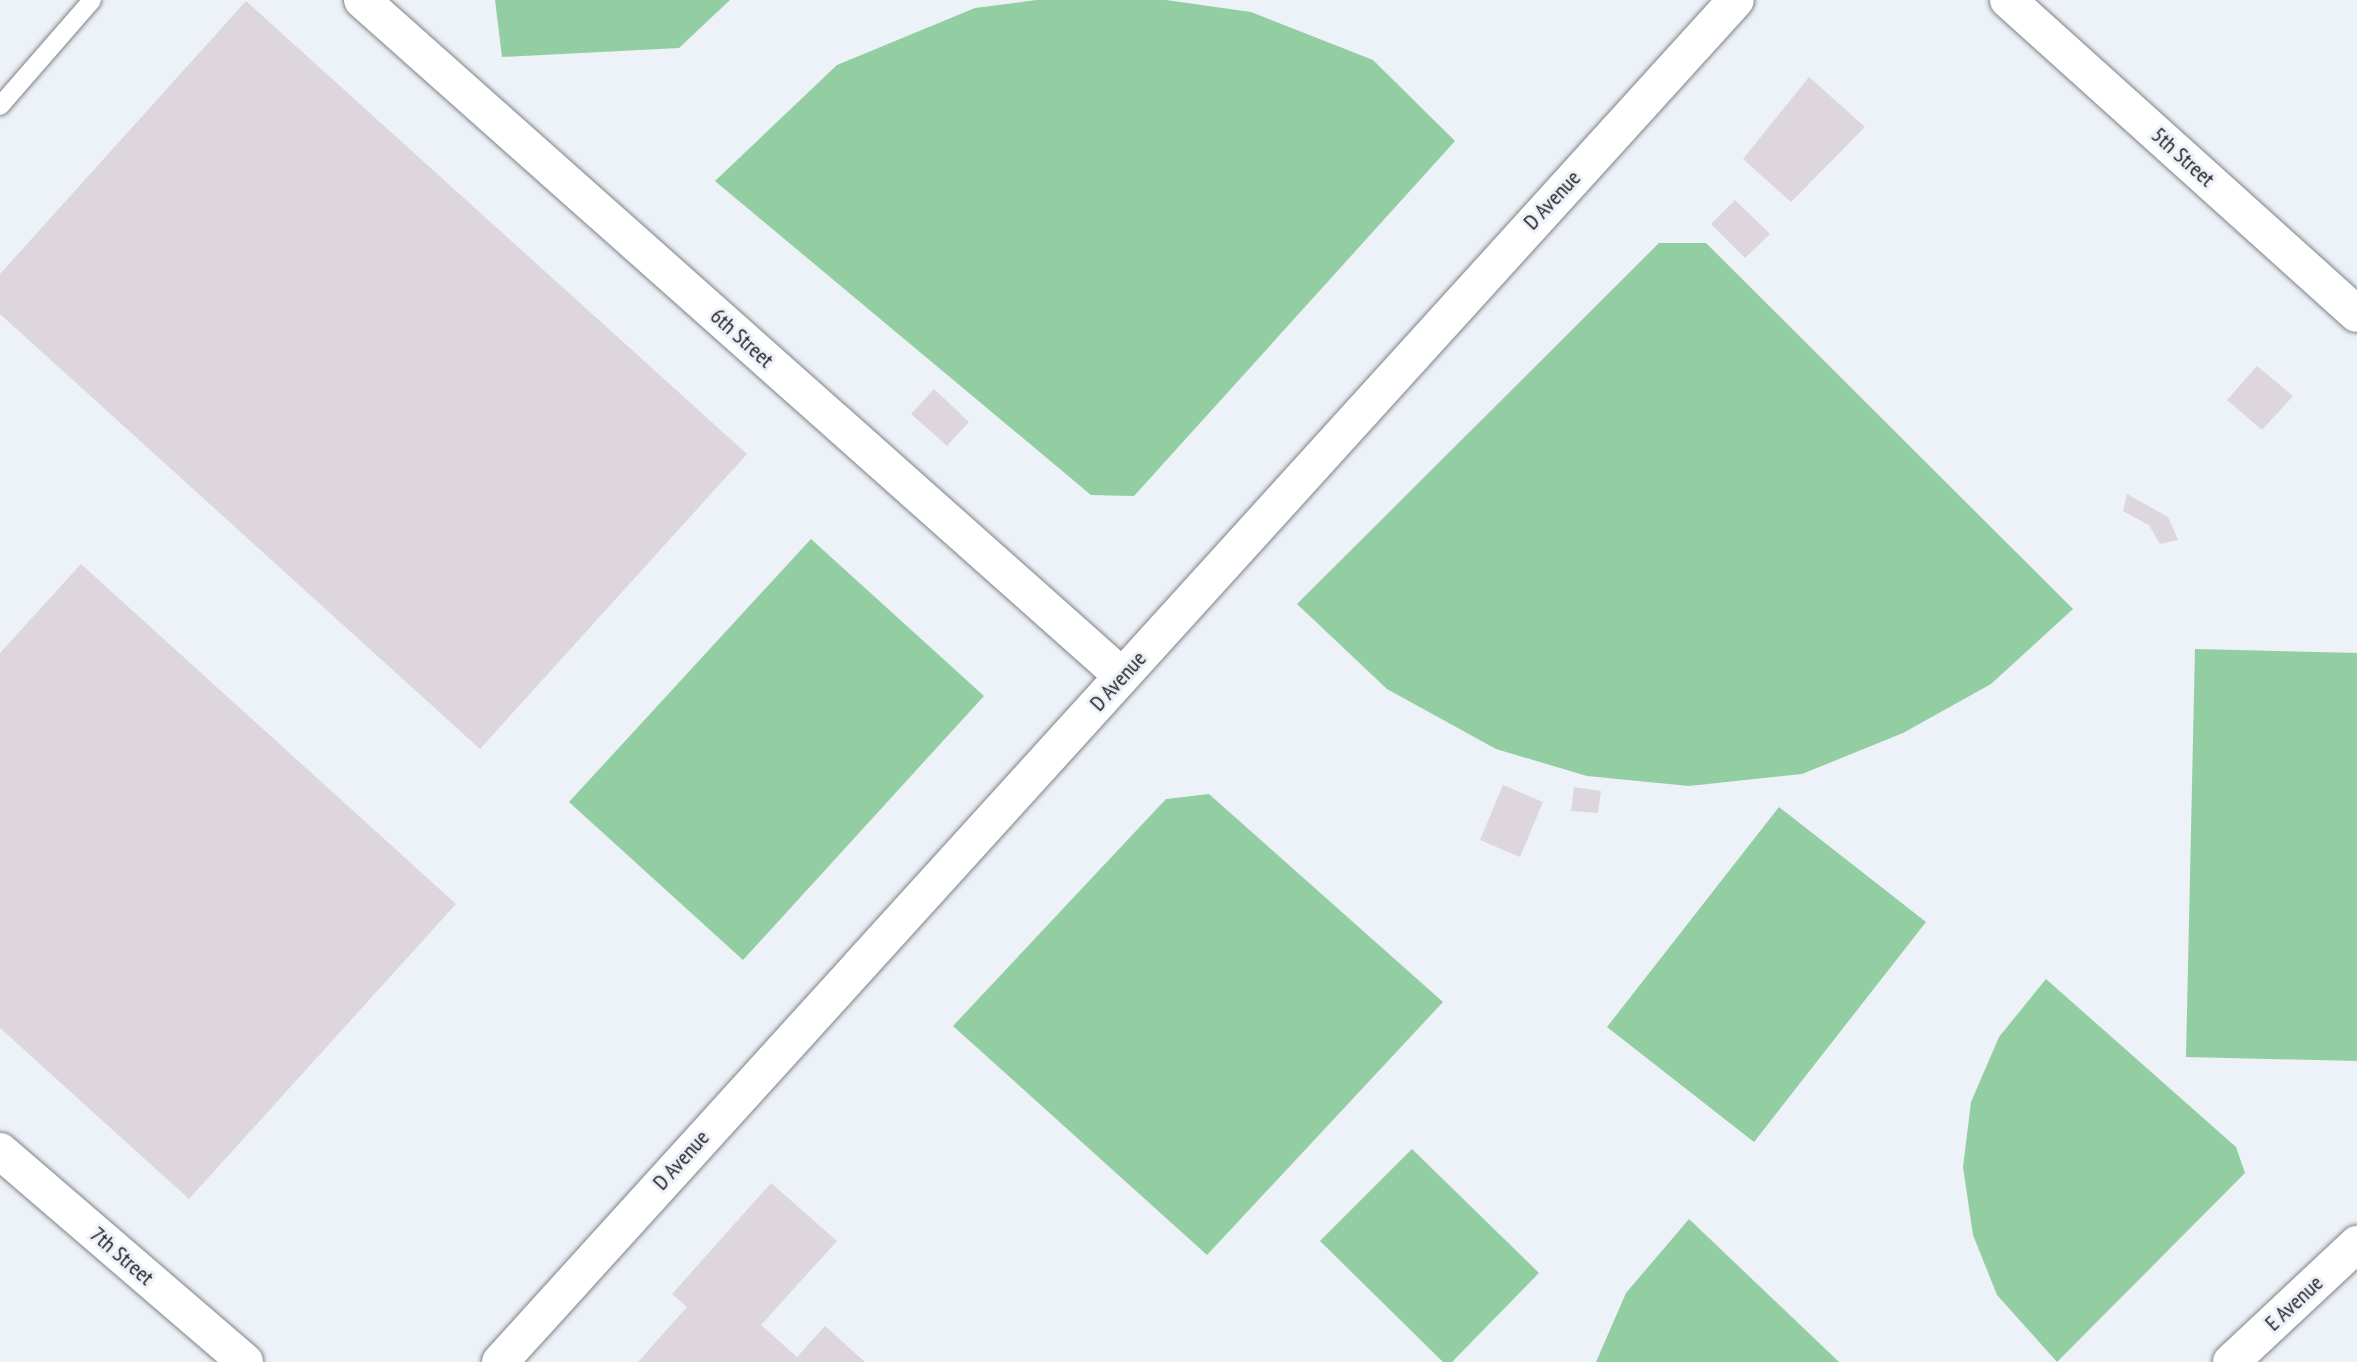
<!DOCTYPE html>
<style>
body{margin:0}
#map{position:relative;width:2357px;height:1362px;overflow:hidden;background:#edf1f8;font-family:"PT Sans Narrow",sans-serif}
div>[style]{position:absolute}
[style*='--x']{left:calc(var(--x)*1px);top:calc(var(--y)*1px);width:calc(var(--w)*1px);rotate:calc(var(--a)*1deg)}
.green>*{inset:0;background:#92cea1}
.building>*{inset:0;background:#ddd7dd}
.roads{filter:drop-shadow(0 0 2px #7f8388) drop-shadow(0 0 2px #7f8388)}
.service>*{height:18px;margin:-9px;padding:0 9px;transform-origin:9px;border-radius:9px;background:#fff}
.minor>*{height:36px;margin:-18px;padding:0 18px;transform-origin:18px;border-radius:18px;background:#fff}
span{translate:-50% -50%;white-space:nowrap;text-align:center;line-height:1.15;-webkit-text-stroke:6px #edf1f8;paint-order:stroke}
.street-label{font-size:22px;color:#242528}
</style>
<div id="map">
<div class="green">
<div style="clip-path:polygon(495px 0,730px 0,679px 48px,502px 57px)"></div>
<div style="clip-path:polygon(1037px 0,1166px 0,1251px 12px,1373px 60px,1455px 141px,1134px 496px,1091px 495px,715px 181px,837px 65px,975px 8px)"></div>
<div style="clip-path:polygon(1659px 243px,1706px 243px,2073px 609px,1991px 684px,1903px 733px,1802px 774px,1689px 786px,1587px 776px,1496px 749px,1387px 689px,1297px 604px)"></div>
<div style="clip-path:polygon(811px 539px,984px 696px,743px 960px,569px 802px)"></div>
<div style="clip-path:polygon(2195px 649px,2357px 653px,2357px 1061px,2186px 1057px)"></div>
<div style="clip-path:polygon(1209px 794px,1443px 1002px,1207px 1255px,953px 1026px,1166px 799px)"></div>
<div style="clip-path:polygon(1779px 807px,1926px 922px,1754px 1142px,1607px 1027px)"></div>
<div style="clip-path:polygon(2046px 979px,2236px 1147px,2245px 1173px,2057px 1362px,1997px 1295px,1973px 1235px,1963px 1167px,1971px 1102px,1999px 1037px)"></div>
<div style="clip-path:polygon(1412px 1149px,1539px 1273px,1452px 1362px,1443px 1362px,1320px 1241px)"></div>
<div style="clip-path:polygon(1689px 1219px,1839px 1362px,1596px 1362px,1626px 1293px)"></div>
</div>
<div class="building">
<div style="clip-path:polygon(246px 1px,747px 454px,480px 749px,0 314px,0 274px)"></div>
<div style="clip-path:polygon(1809px 77px,1865px 127px,1791px 202px,1743px 159px)"></div>
<div style="clip-path:polygon(1735px 200px,1770px 234px,1745px 258px,1711px 224px)"></div>
<div style="clip-path:polygon(2257px 366px,2293px 396px,2262px 430px,2227px 400px)"></div>
<div style="clip-path:polygon(934px 389px,969px 422px,947px 446px,911px 414px)"></div>
<div style="clip-path:polygon(2127px 494px,2168px 517px,2178px 540px,2160px 544px,2149px 525px,2123px 511px)"></div>
<div style="clip-path:polygon(81px 564px,456px 904px,189px 1199px,0 1028px,0 653px)"></div>
<div style="clip-path:polygon(1503px 785px,1543px 802px,1520px 857px,1480px 840px)"></div>
<div style="clip-path:polygon(1574px 787px,1601px 791px,1598px 813px,1571px 811px)"></div>
<div style="clip-path:polygon(771px 1183px,837px 1241px,761px 1325px,797px 1357px,825px 1326px,865px 1362px,638px 1362px,687px 1307px,672px 1294px)"></div>
</div>
<div class="roads">
<div class="service">
<div style="--x:0;--y:106;--w:140;--a:-49"></div>
</div>
<div class="minor">
<div style="--x:362;--y:0;--w:1017;--a:41.65"></div>
<div style="--x:2008;--y:0;--w:469;--a:42"></div>
<div style="--x:0;--y:1151;--w:323;--a:40.7"></div>
<div style="--x:500;--y:1362;--w:1839;--a:-47.78"></div>
<div style="--x:2231;--y:1362;--w:173;--a:-43.1"></div>
</div>
</div>
<div class="street-label">
<span style="left:2183px;top:157px;rotate:42deg">5th Street</span>
<span style="left:1552px;top:200px;rotate:-47deg">D Avenue</span>
<span style="left:742px;top:338px;rotate:42deg">6th Street</span>
<span style="left:1118px;top:681px;rotate:-48deg">D Avenue</span>
<span style="left:681px;top:1160px;rotate:-48deg">D Avenue</span>
<span style="left:122px;top:1256px;rotate:41deg">7th Street</span>
<span style="left:2294px;top:1303px;rotate:-43deg">E Avenue</span>
</div>
</div>
